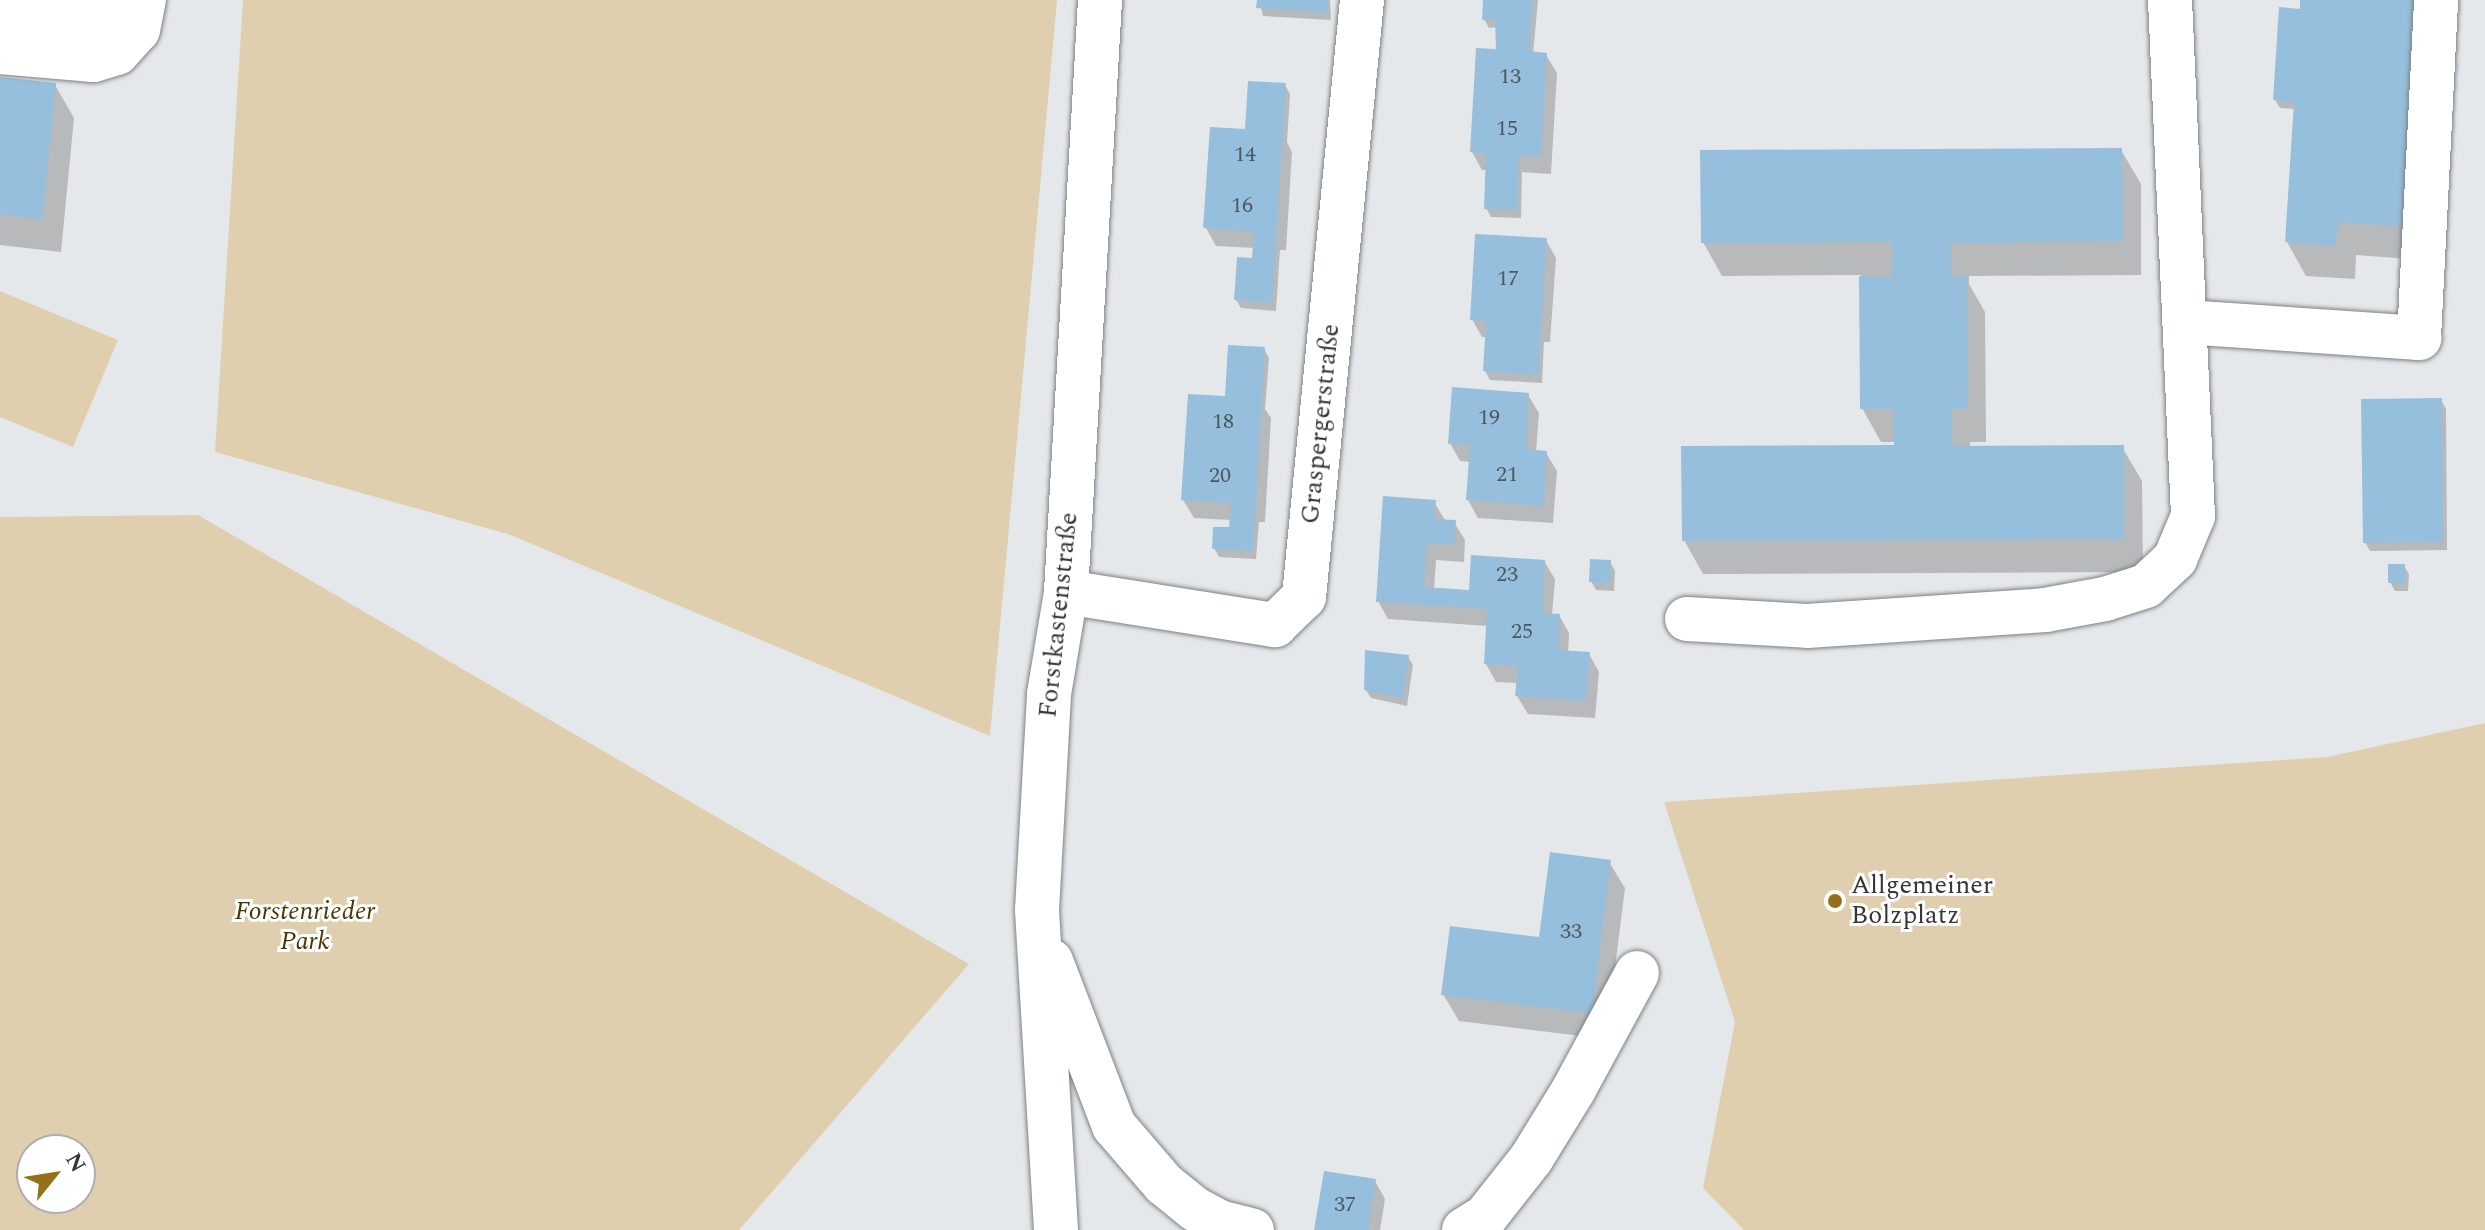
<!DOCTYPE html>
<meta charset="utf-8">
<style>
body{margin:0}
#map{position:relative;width:2485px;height:1230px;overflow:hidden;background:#e5e8ea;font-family:Spectral,serif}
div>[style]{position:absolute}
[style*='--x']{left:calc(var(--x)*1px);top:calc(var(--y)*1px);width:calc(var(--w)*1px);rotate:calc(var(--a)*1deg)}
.green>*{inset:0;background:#dfcfae}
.shadow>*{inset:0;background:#0003}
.building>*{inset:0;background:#95bfdd}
.roads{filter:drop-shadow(0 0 2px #7f8284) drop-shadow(0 0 2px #7f8284)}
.minor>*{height:44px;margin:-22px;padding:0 22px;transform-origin:22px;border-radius:22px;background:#fff}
.dots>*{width:22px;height:22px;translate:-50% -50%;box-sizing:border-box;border:4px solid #fff;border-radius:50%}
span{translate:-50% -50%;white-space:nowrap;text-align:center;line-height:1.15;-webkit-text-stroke:6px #fff;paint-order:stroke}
.number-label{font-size:22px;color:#4d5860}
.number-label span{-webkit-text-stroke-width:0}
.street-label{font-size:26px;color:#353637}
.poi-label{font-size:26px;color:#353637}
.left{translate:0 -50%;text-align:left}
.park-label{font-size:26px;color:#4b3600;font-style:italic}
.north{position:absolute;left:16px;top:1134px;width:80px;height:80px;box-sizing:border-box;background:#fff;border:2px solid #aeafaf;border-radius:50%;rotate:60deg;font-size:22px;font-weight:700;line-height:32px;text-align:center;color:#353637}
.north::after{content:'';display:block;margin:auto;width:28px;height:36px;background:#947119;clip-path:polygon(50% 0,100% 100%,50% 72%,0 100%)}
</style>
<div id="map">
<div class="green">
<div style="clip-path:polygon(243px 0,1057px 0,990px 736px,508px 534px,215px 452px)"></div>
<div style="clip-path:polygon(0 291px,118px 340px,73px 447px,0 417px)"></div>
<div style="clip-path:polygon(evenodd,198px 515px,969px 964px,739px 1230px,0 1230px,0 517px,198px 515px,32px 1150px,80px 1150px,80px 1198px,32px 1198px,32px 1150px)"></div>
<div style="clip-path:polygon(2485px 723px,2485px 1230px,1744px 1230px,1703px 1188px,1735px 1022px,1664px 802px,2327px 757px)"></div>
</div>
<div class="shadow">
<div style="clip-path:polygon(1259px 0,1330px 0,1331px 20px,1263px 16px)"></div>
<div style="clip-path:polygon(1485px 0,1538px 0,1533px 54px,1546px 55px,1557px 73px,1551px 174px,1522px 172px,1521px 218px,1491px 217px,1486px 208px,1488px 170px,1482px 170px,1472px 152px,1500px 52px,1497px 27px,1489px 28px,1484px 19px)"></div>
<div style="clip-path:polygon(2302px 0,2423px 260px,2356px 255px,2355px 279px,2306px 276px,2287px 242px,2295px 109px,2280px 108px,2275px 100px)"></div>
<div style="clip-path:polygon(0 79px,55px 85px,74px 118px,61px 252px,0 245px)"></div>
<div style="clip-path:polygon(1285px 85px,1290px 94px,1287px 142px,1292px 152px,1286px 250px,1280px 250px,1276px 311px,1241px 308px,1236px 300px,1254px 261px,1255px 248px,1216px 246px,1206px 228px,1246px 131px)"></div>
<div style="clip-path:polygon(2121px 150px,2141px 184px,2141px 275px,1969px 276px,1969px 284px,1985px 312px,1986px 442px,1970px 442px,1970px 448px,2122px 447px,2142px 481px,2143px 572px,1703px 574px,1684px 540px,1896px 447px,1896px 442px,1881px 442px,1862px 408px,1861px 275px,1722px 276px,1703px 242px)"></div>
<div style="clip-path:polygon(1546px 240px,1556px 258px,1550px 342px,1544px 342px,1542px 383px,1490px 380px,1485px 371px,1487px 337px,1482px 337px,1472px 319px)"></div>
<div style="clip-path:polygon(1264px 349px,1269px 358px,1265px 409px,1271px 418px,1265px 522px,1259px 522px,1256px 559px,1219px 557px,1214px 548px,1231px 529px,1231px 520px,1194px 518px,1183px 500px,1229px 398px)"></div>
<div style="clip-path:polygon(1528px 395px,1539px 413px,1536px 452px,1546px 453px,1557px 471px,1553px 523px,1478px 518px,1468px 500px,1471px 462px,1460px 461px,1450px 443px)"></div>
<div style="clip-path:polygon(2441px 400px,2446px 409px,2447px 550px,2370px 551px,2365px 542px)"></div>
<div style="clip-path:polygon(1434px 502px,1445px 520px,1454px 522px,1465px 540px,1464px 562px,1436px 560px,1434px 590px,1471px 592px,1544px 561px,1555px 579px,1552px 615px,1559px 615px,1569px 633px,1568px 653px,1589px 654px,1599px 672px,1595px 718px,1528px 714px,1517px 696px,1518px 683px,1496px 682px,1486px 664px,1488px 626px,1388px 619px,1378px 601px)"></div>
<div style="clip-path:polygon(1610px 562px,1615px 571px,1614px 591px,1596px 590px,1591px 581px)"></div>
<div style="clip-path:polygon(2404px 566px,2409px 574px,2408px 591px,2395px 591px,2390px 582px)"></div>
<div style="clip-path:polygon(1408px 657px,1413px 665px,1407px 706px,1371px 698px,1366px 690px)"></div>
<div style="clip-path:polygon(1609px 862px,1625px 888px,1606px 1039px,1459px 1021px,1443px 994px,1541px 940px)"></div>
<div style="clip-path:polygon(1375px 1181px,1385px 1199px,1380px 1230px,1316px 1230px)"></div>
</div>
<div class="building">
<div style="clip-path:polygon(1257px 0,1328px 0,1327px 13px,1256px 8px)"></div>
<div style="clip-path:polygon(1483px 0,1533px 0,1529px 51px,1547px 53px,1541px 157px,1519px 155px,1517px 210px,1484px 209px,1486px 153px,1470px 152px,1476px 48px,1496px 49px,1495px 19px,1482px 20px)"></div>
<div style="clip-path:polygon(2300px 0,2419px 0,2404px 227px,2338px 222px,2336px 246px,2285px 242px,2294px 102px,2273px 100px,2279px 7px,2300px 9px)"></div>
<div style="clip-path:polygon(0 77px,56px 83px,42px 219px,0 214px)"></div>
<div style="clip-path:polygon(1248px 81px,1286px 83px,1272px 303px,1234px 300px,1237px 257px,1252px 258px,1254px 232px,1203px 228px,1210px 127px,1245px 129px)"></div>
<div style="clip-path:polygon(2122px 148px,2123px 241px,1951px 243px,1951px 277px,1967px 276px,1968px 408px,1952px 409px,1952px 446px,2124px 445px,2124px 539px,1682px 541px,1681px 446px,1894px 445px,1893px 409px,1860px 409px,1859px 276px,1892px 277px,1892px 242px,1701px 243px,1700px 150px)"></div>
<div style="clip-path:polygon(1475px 234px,1547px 238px,1538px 375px,1483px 371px,1486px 321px,1470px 320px)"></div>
<div style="clip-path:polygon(1228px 345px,1265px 347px,1253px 551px,1212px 549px,1213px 527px,1229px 527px,1231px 503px,1181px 500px,1188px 394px,1225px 396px)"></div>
<div style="clip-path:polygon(1452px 387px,1529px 393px,1526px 449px,1547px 451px,1544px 506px,1466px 500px,1470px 445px,1448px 444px)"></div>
<div style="clip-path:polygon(2442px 398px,2443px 542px,2363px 543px,2361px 399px)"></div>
<div style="clip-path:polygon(1383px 496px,1436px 500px,1434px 519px,1456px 520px,1454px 545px,1427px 543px,1424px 587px,1469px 590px,1471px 555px,1545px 560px,1542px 613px,1560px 614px,1558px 650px,1590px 652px,1586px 701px,1515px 696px,1518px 666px,1484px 664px,1487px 609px,1376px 602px)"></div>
<div style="clip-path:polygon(1590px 559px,1611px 560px,1610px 583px,1589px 582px)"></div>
<div style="clip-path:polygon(2388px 564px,2405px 564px,2405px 583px,2388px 583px)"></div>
<div style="clip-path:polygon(1365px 650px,1409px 655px,1403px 698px,1364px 690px)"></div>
<div style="clip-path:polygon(1550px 852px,1611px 860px,1592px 1013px,1441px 995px,1450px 926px,1539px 937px)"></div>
<div style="clip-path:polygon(1324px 1171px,1376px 1179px,1368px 1230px,1314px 1230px)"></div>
</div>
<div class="roads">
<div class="minor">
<div style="--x:0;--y:11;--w:103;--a:4.4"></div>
<div style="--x:103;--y:19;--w:30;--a:-12"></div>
<div style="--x:132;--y:13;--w:15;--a:-58"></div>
<div style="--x:0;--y:52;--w:94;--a:4.9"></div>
<div style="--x:94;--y:60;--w:24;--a:-17"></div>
<div style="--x:117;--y:53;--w:31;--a:-48"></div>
<div style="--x:138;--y:30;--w:31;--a:-79"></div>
<div style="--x:2185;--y:322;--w:235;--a:3.9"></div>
<div style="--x:2419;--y:338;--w:338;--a:-87.1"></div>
<div style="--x:1066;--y:592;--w:212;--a:9"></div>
<div style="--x:1275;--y:625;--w:40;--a:-44"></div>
<div style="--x:1304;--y:597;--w:600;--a:-84.45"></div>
<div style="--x:1687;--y:619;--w:120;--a:3.3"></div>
<div style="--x:1807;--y:626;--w:239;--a:-3.8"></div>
<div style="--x:2045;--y:610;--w:61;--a:-10.4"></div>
<div style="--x:2105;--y:599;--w:43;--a:-17.6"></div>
<div style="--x:2146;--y:586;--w:40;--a:-43"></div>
<div style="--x:2175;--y:559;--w:47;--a:-67.3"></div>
<div style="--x:2193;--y:516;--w:517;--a:-92.55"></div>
<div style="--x:1051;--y:961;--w:177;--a:69.1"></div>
<div style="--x:1114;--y:1126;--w:77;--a:49.2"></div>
<div style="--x:1164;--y:1184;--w:40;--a:39"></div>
<div style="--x:1195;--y:1209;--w:27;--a:28"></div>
<div style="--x:1219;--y:1222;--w:34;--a:14"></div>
<div style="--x:1056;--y:1230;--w:321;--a:-93.4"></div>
<div style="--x:1037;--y:910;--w:216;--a:-86.8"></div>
<div style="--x:1049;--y:694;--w:103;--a:-80.5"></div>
<div style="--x:1066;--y:592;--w:593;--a:-86.71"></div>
<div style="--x:1464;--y:1230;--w:26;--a:-32"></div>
<div style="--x:1486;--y:1216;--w:73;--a:-51.7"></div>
<div style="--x:1531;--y:1159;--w:82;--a:-58.4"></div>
<div style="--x:1574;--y:1089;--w:132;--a:-61.5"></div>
</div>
</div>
<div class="dots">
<div style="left:1835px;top:901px;background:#947119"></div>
</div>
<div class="number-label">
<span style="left:1510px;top:77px">13</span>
<span style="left:1507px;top:129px">15</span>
<span style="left:1245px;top:155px">14</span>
<span style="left:1242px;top:206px">16</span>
<span style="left:1508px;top:279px">17</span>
<span style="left:1489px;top:418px">19</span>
<span style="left:1223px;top:422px">18</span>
<span style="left:1507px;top:475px">21</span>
<span style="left:1220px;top:476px">20</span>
<span style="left:1507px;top:575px">23</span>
<span style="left:1522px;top:632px">25</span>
<span style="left:1571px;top:932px">33</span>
<span style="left:1345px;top:1205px">37</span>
</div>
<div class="street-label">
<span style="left:1321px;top:424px;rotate:-84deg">Graspergerstraße</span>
<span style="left:1059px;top:615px;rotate:-84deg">Forstkastenstraße</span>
</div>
<div class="poi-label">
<span class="left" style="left:1851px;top:901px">Allgemeiner<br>Bolzplatz</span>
</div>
<div class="park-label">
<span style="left:305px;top:927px">Forstenrieder<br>Park</span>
</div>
<div class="north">N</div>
</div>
